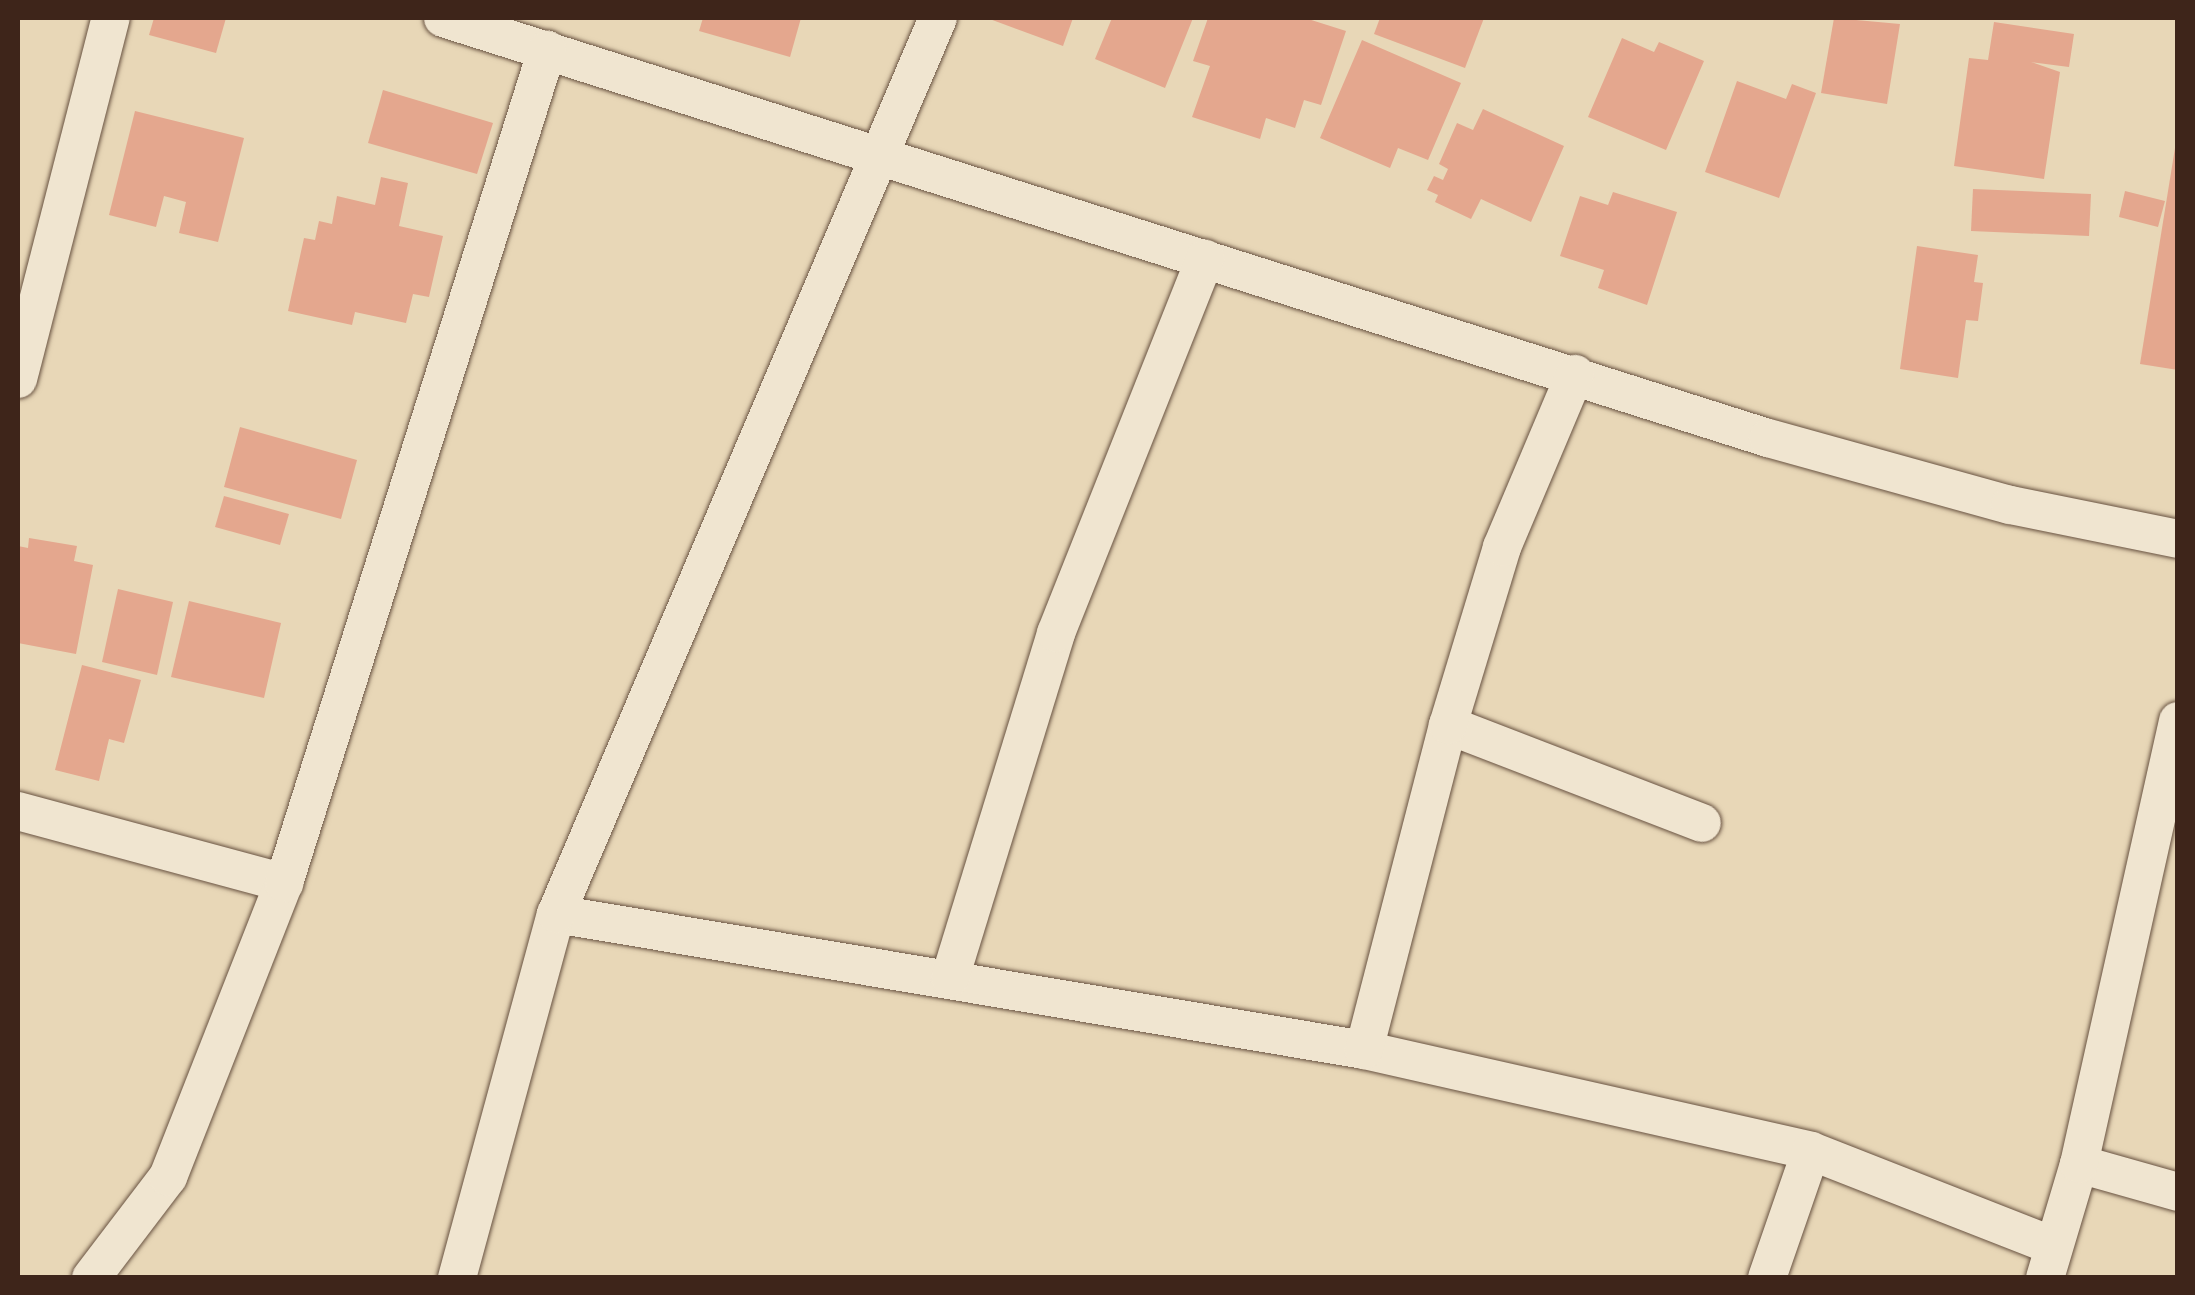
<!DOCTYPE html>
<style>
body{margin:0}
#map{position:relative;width:2195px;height:1295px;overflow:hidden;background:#e8d7b7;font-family:"EB Garamond",serif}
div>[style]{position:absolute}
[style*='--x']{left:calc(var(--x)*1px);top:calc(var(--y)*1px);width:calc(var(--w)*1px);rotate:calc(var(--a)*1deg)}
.building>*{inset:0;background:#e4a78e}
.roads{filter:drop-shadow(0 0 2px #685241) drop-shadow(0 0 2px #685241)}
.minor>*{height:38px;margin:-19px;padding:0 19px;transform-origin:19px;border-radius:19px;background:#f0e5d0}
span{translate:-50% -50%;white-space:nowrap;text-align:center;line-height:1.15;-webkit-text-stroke:8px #f0e5d0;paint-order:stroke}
.frame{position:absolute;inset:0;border:20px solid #3e251a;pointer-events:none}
</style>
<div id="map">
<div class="building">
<div style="clip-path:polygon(154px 18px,226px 18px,216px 53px,149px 35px)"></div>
<div style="clip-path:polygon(703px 18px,801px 18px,790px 57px,699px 31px)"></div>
<div style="clip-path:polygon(987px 18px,1073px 18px,1063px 46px)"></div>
<div style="clip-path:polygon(1112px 18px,1193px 18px,1165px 88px,1095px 59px)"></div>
<div style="clip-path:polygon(1208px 18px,1305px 18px,1346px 31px,1321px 105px,1304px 100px,1295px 128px,1266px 118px,1260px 139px,1192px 117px,1210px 66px,1193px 61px)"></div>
<div style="clip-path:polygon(1380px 18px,1484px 18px,1465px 68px,1374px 34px)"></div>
<div style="clip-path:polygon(1834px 18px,1900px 24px,1887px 104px,1821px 93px)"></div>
<div style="clip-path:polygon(1994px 22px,2074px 34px,2069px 67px,2031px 62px,2060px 72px,2044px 179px,1954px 166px,1969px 58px,1988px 60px)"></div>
<div style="clip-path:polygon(1622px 38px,1654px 52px,1659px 42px,1704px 61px,1666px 150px,1588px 117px)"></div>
<div style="clip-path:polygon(1362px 40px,1461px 83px,1428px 160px,1398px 148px,1390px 168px,1320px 138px)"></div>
<div style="clip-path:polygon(1737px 81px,1786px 99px,1792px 84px,1816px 93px,1779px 198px,1705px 172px)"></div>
<div style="clip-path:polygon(383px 90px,493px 123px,477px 174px,368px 143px)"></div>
<div style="clip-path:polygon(1483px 109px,1564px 146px,1531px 222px,1481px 199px,1471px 219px,1435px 202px,1438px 195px,1427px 190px,1434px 176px,1443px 180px,1448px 169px,1439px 164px,1457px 123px,1473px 130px)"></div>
<div style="clip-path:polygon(135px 111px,244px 138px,218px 242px,179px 233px,186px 202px,164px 196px,156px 227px,109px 215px)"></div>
<div style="clip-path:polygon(2175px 148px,2178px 149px,2178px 370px,2140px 364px)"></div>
<div style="clip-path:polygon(381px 177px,408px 183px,399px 226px,443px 236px,429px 297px,413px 294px,406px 323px,355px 312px,352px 325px,288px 311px,304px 238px,315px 240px,319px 221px,332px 224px,337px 196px,375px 205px)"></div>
<div style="clip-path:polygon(1973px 189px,2091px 194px,2089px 236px,1971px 231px)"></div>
<div style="clip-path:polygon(2125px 191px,2165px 201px,2158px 227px,2119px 217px)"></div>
<div style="clip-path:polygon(1613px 192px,1677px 212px,1647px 305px,1598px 288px,1604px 270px,1560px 256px,1580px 196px,1608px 205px)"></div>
<div style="clip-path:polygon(1917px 246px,1978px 255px,1974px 282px,1983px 283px,1978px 321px,1966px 320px,1958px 378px,1900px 369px)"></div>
<div style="clip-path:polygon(240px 427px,357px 460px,341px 519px,224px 487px)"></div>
<div style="clip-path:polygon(224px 496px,289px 514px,280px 545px,215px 527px)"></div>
<div style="clip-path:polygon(29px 538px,77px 546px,74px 561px,93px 565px,76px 654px,18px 643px,18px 546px,28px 548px)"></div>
<div style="clip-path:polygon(118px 589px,173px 602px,157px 675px,102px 662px)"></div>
<div style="clip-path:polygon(189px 601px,281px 623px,264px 698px,171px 677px)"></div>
<div style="clip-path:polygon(82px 665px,141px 680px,124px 743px,109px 739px,99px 781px,55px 770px)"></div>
</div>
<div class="roads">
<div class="minor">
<div style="--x:443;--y:18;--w:1390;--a:17.59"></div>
<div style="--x:1768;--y:438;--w:251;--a:15.5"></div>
<div style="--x:2010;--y:505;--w:171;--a:11.4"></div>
<div style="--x:18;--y:379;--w:373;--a:-75.6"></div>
<div style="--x:1448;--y:725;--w:272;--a:21.1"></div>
<div style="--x:18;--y:811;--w:276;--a:15.1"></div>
<div style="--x:556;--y:914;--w:819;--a:9.55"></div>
<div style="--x:1364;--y:1050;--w:458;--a:12.7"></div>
<div style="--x:1811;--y:1151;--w:260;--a:21.4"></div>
<div style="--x:950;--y:978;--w:361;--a:-72.9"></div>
<div style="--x:1056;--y:633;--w:403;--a:-68.3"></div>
<div style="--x:1364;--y:1050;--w:336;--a:-75.5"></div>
<div style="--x:1448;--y:725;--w:186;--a:-73.1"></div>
<div style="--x:1502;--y:547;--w:188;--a:-67.1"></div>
<div style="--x:2079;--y:1164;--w:103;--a:15.8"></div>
<div style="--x:91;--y:1278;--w:127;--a:-52.7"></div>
<div style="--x:168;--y:1177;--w:316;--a:-68.5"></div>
<div style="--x:284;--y:883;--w:874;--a:-72.48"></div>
<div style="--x:457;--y:1278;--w:377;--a:-74.8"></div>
<div style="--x:556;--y:914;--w:974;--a:-66.91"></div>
<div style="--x:1767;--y:1278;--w:134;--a:-70.9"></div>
<div style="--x:2045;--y:1278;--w:119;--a:-73.4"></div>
<div style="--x:2079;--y:1164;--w:454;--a:-77.4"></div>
</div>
</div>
<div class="frame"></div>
</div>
